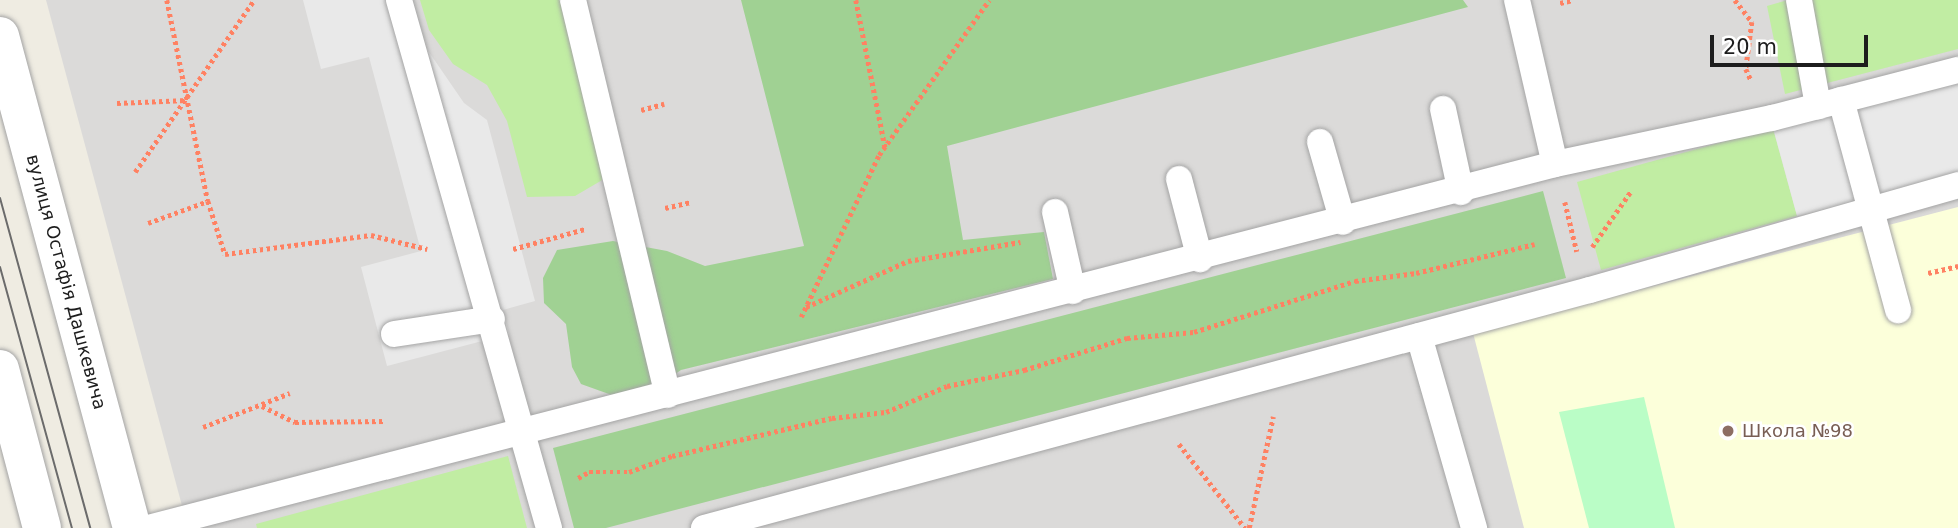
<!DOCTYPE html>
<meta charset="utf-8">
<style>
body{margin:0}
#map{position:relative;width:1958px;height:528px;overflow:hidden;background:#efece2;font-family:"DejaVu Sans",sans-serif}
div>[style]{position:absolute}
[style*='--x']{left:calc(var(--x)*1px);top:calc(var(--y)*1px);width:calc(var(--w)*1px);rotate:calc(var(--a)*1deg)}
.residential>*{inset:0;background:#dbdad9}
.education>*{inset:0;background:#fcffda}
.grass>*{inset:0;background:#c1eda3}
.forest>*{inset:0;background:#a0d193}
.park>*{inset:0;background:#bafdc6}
.parking>*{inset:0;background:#e9e9e9}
.path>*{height:4.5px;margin-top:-2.25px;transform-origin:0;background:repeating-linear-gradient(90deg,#ff8162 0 3.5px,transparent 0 7px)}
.roads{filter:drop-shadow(0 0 2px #a4a4a4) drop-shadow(0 0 2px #a4a4a4)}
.service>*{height:26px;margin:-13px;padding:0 13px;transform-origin:13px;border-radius:13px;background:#fff}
.tertiary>*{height:38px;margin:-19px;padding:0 19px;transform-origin:19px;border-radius:19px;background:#fff}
.tram>*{height:2px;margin:-1px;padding:0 1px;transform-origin:1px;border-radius:1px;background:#6b6b6b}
.dots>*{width:19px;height:19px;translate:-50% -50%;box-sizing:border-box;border:4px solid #fff;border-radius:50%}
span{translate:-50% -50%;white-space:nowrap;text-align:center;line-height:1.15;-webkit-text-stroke:5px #fff;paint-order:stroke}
.street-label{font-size:18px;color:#1d1d1d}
.education-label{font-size:18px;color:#785e54}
.left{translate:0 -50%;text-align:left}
.scale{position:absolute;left:1710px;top:35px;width:158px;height:32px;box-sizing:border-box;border:4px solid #1d1d1d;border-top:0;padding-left:9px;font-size:21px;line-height:24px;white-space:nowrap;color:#1d1d1d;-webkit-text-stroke:5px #fff;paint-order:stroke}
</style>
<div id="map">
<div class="residential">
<div style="clip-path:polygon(46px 0,1958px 0,1958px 528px,188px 528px)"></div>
</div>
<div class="education">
<div style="clip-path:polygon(1958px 207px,1958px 528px,1524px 528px,1473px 333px)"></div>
</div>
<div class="grass">
<div style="clip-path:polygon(420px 0,560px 0,604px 179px,575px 196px,527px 197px,507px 121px,487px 85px,453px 64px,429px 30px)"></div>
<div style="clip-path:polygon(1788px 0,1958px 0,1958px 49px,1785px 94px,1767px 6px)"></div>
<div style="clip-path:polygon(1773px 128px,1797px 216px,1601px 270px,1577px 182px)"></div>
<div style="clip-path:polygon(508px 456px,527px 528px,257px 528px,256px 524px)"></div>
</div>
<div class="forest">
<div style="clip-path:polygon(741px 0,1463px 0,1468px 7px,947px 146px,963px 240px,1044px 232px,1053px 279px,681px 370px,653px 389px,620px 398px,581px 384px,572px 367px,566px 324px,544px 303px,543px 278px,557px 250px,613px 241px,667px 251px,705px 266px,804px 246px)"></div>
<div style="clip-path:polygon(1543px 191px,1566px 278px,606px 528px,574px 528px,553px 448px)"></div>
</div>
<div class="park">
<div style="clip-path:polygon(1644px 397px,1675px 528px,1589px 528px,1559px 412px)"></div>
</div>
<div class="parking">
<div style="clip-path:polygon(303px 0,409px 0,420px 39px,464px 103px,487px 120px,535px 301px,503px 310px,509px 334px,387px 366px,361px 267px,421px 251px,369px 57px,321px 69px)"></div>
<div style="clip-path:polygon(1958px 83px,1958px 176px,1797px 216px,1773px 128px)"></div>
</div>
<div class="path">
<div style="--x:167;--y:0;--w:205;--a:78.5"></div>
<div style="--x:208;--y:201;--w:56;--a:72.2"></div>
<div style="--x:225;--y:254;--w:147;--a:-7.4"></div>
<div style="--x:371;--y:235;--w:58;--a:14"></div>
<div style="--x:856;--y:0;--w:150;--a:78.8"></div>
<div style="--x:1735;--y:0;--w:28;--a:52"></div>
<div style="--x:1752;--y:22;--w:47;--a:97.3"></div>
<div style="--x:1746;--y:69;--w:12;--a:66"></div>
<div style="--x:1560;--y:3;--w:13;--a:-13"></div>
<div style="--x:117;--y:103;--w:70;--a:-2.5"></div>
<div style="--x:641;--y:110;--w:24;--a:-15"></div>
<div style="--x:135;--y:172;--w:209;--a:-55.3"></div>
<div style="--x:1565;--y:202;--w:51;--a:76.5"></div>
<div style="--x:665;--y:208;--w:26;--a:-13"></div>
<div style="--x:148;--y:223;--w:64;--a:-20.1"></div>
<div style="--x:1592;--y:247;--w:68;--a:-55.1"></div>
<div style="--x:513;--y:249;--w:75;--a:-15.5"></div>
<div style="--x:1928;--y:273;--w:31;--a:-13"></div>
<div style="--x:806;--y:307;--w:112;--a:-24.3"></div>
<div style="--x:908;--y:261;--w:114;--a:-9.6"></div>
<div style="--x:801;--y:317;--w:180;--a:-64.3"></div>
<div style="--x:879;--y:155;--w:190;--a:-54.6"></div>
<div style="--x:262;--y:406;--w:37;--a:26"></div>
<div style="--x:295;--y:422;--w:91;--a:-0.6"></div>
<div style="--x:203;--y:427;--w:93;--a:-21.3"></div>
<div style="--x:1179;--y:444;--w:107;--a:51.8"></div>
<div style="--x:578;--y:478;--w:13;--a:-29"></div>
<div style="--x:589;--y:472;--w:40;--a:0"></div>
<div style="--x:629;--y:472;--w:46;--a:-20.4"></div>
<div style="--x:672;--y:456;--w:164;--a:-13.4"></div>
<div style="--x:832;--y:418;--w:54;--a:-6.3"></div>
<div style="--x:886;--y:412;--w:66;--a:-23.1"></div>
<div style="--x:947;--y:386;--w:79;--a:-11.7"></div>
<div style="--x:1024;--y:370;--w:108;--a:-17.3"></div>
<div style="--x:1127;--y:338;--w:67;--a:-5.1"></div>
<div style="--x:1194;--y:332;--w:169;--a:-17.6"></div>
<div style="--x:1355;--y:281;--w:62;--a:-7.5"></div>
<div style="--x:1416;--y:273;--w:122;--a:-13.7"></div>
<div style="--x:1249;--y:528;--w:114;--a:-77.8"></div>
</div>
<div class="roads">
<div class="service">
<div style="--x:399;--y:0;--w:549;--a:74.14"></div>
<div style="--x:573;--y:0;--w:406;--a:76.5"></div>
<div style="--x:1517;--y:0;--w:168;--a:77"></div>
<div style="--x:1799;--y:0;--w:108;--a:79.8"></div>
<div style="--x:1841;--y:100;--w:218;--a:74.8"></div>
<div style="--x:1443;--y:109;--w:85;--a:77.8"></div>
<div style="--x:1320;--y:142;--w:83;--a:74"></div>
<div style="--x:1179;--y:179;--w:83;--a:75.3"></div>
<div style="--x:1055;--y:212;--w:81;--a:77.2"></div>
<div style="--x:394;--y:334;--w:99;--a:-8.7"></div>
<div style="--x:1419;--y:336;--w:200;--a:74"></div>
<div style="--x:148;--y:528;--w:1453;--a:-14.5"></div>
<div style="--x:1555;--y:164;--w:222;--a:-12"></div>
<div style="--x:1772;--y:118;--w:192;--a:-14.5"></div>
<div style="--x:704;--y:528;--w:917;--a:-15.04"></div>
<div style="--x:1590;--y:290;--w:383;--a:-15.9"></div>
</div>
<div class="tertiary">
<div style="--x:0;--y:36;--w:509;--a:74.98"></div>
<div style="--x:0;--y:369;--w:164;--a:75.2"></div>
</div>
</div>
<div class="tram">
<div style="--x:0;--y:198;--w:342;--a:74.7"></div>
<div style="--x:0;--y:267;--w:271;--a:74.6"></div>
</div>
<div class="dots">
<div style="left:1728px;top:431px;background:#8d6e63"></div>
</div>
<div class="street-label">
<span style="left:66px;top:282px;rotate:75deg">вулиця Остафія Дашкевича</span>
</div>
<div class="education-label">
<span class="left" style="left:1742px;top:431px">Школа №98</span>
</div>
<div class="scale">20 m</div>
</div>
